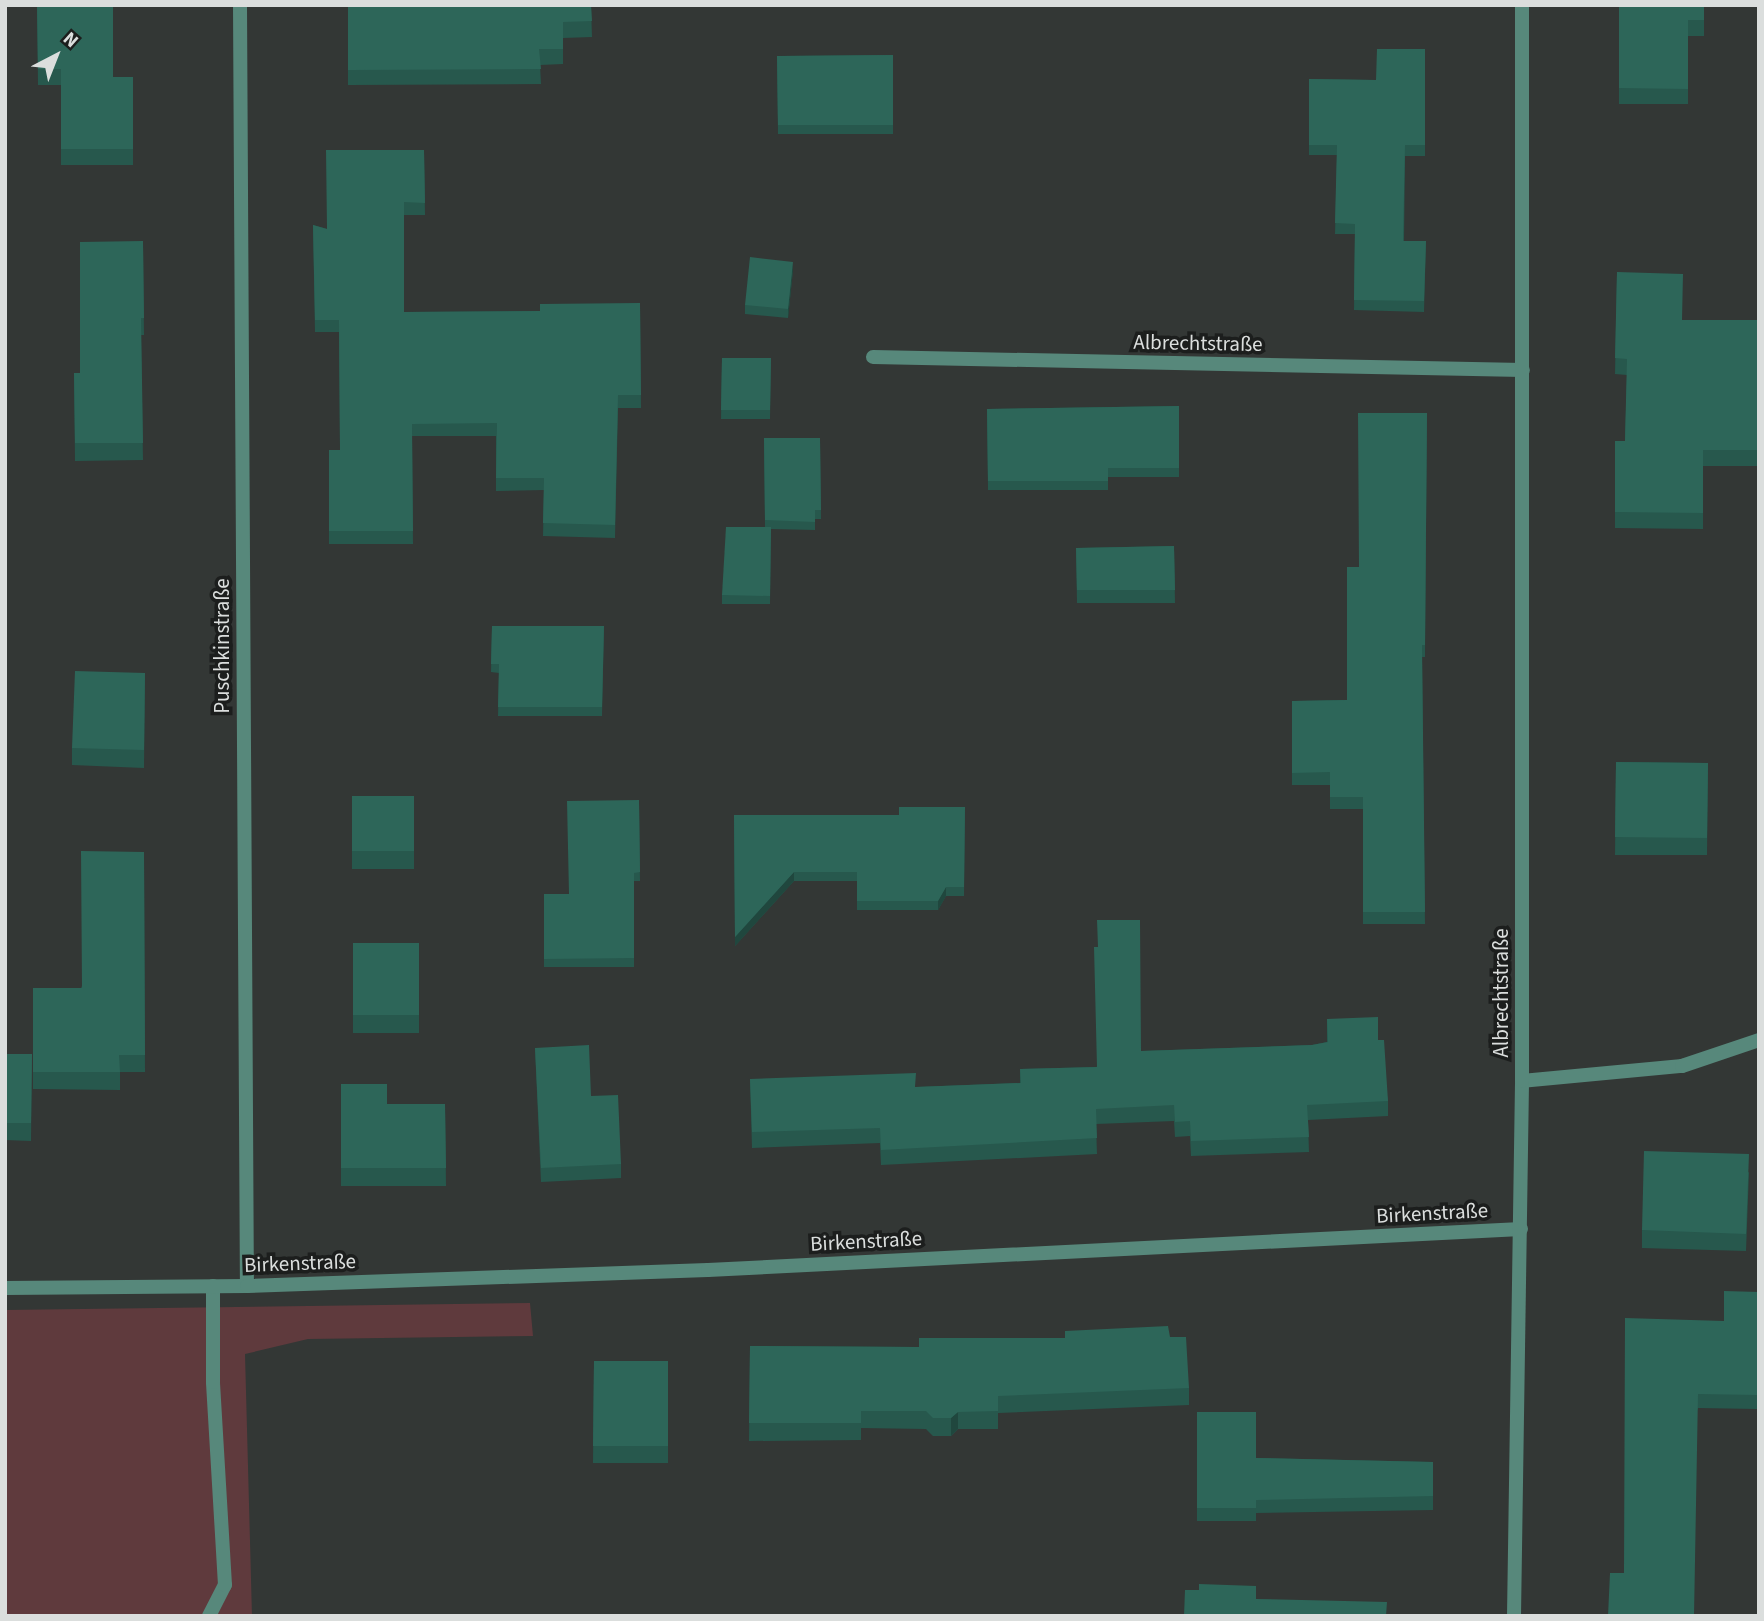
<!DOCTYPE html>
<meta charset="utf-8">
<style>
body{margin:0}
#map{position:relative;width:1764px;height:1621px;overflow:hidden;background:#333735;font-family:"Source Sans 3",sans-serif}
div>[style]{position:absolute}
[style*='--x']{left:calc(var(--x)*1px);top:calc(var(--y)*1px);width:calc(var(--w)*1px);rotate:calc(var(--a)*1deg)}
.green>*{inset:0;background:#5f3a3d}
.service>*{height:14px;margin:-7px;padding:0 7px;transform-origin:7px;border-radius:7px;background:#57887b}
.minor>*{height:14px;margin:-7px;padding:0 7px;transform-origin:7px;border-radius:7px;background:#57887b}
.wall>*{inset:0;background:#27584d}
.shaded-wall>*{inset:0;background:#20473e}
.building>*{inset:0;background:#2d6659}
span{translate:-50% -50%;white-space:nowrap;text-align:center;line-height:1.15;-webkit-text-stroke:7px #1c1e1d;paint-order:stroke}
.street-label{font-size:21px;color:#dbdedd}
.frame{position:absolute;inset:0;border:7px solid #dbdedd;pointer-events:none}
.north{position:absolute;left:21px;top:21px;width:70px;height:70px;-webkit-text-stroke:5px #1c1e1d;paint-order:stroke;rotate:42deg;font-size:19px;font-weight:700;line-height:28px;text-align:center;color:#dbdedd}
.north::after{content:'';display:block;margin:auto;width:24px;height:32px;background:#dbdedd;clip-path:polygon(50% 0,100% 100%,50% 72%,0 100%)}
</style>
<div id="map">
<div class="green">
<div style="clip-path:polygon(530px 1303px,533px 1336px,308px 1339px,245px 1354px,252px 1616px,5px 1616px,5px 1310px)"></div>
</div>
<div class="service">
<div style="--x:209;--y:1616;--w:35;--a:-63"></div>
<div style="--x:225;--y:1585;--w:203;--a:-93.4"></div>
<div style="--x:213;--y:1382;--w:96;--a:-90"></div>
</div>
<div class="minor">
<div style="--x:240;--y:5;--w:1281;--a:89.69"></div>
<div style="--x:873;--y:357;--w:650;--a:1.15"></div>
<div style="--x:1522;--y:1081;--w:161;--a:-5.4"></div>
<div style="--x:1682;--y:1066;--w:81;--a:-18.7"></div>
<div style="--x:5;--y:1288;--w:242;--a:-0.5"></div>
<div style="--x:247;--y:1286;--w:461;--a:-2"></div>
<div style="--x:708;--y:1270;--w:814;--a:-2.89"></div>
<div style="--x:1514;--y:1616;--w:535;--a:-89.14"></div>
<div style="--x:1522;--y:1081;--w:1076;--a:-90"></div>
</div>
<div class="wall">
<div style="clip-path:polygon(37px 5px,113px 77px,133px 77px,133px 165px,61px 165px,61px 85px,38px 85px)"></div>
<div style="clip-path:polygon(348px 5px,591px 5px,592px 37px,563px 38px,563px 64px,540px 65px,541px 84px,348px 85px)"></div>
<div style="clip-path:polygon(1619px 5px,1704px 20px,1704px 36px,1688px 36px,1688px 104px,1619px 104px)"></div>
<div style="clip-path:polygon(1425px 49px,1425px 156px,1405px 156px,1404px 241px,1426px 241px,1424px 312px,1354px 310px,1355px 234px,1335px 234px,1337px 155px,1309px 155px,1309px 79px,1376px 80px)"></div>
<div style="clip-path:polygon(893px 55px,893px 134px,778px 134px,777px 56px)"></div>
<div style="clip-path:polygon(424px 150px,425px 215px,404px 215px,404px 312px,540px 311px,640px 303px,641px 408px,618px 408px,615px 538px,543px 536px,544px 490px,496px 491px,496px 436px,412px 436px,413px 544px,329px 544px,329px 450px,340px 450px,339px 332px,315px 332px,313px 225px,327px 229px)"></div>
<div style="clip-path:polygon(143px 241px,144px 335px,141px 335px,143px 460px,75px 461px,74px 373px,80px 373px)"></div>
<div style="clip-path:polygon(793px 270px,788px 318px,745px 314px,745px 305px)"></div>
<div style="clip-path:polygon(1617px 272px,1682px 320px,1759px 320px,1759px 466px,1703px 466px,1703px 529px,1615px 528px,1615px 441px,1625px 441px,1627px 375px,1615px 374px)"></div>
<div style="clip-path:polygon(722px 358px,771px 358px,770px 419px,721px 419px)"></div>
<div style="clip-path:polygon(1179px 406px,1179px 477px,1108px 477px,1108px 490px,988px 490px,987px 409px)"></div>
<div style="clip-path:polygon(1427px 413px,1425px 657px,1422px 657px,1425px 924px,1363px 924px,1363px 809px,1330px 809px,1330px 785px,1292px 785px,1292px 701px,1347px 700px,1359px 567px)"></div>
<div style="clip-path:polygon(764px 438px,820px 438px,821px 519px,815px 519px,815px 530px,771px 529px,770px 604px,722px 604px,722px 595px,765px 527px)"></div>
<div style="clip-path:polygon(1174px 546px,1175px 603px,1077px 603px,1076px 548px)"></div>
<div style="clip-path:polygon(492px 626px,604px 626px,602px 716px,498px 716px,499px 673px,491px 672px)"></div>
<div style="clip-path:polygon(145px 673px,144px 768px,72px 765px,72px 748px)"></div>
<div style="clip-path:polygon(1616px 762px,1708px 763px,1707px 855px,1615px 855px)"></div>
<div style="clip-path:polygon(352px 796px,414px 796px,414px 869px,352px 869px)"></div>
<div style="clip-path:polygon(639px 800px,640px 881px,634px 881px,634px 967px,544px 967px,544px 894px,569px 894px)"></div>
<div style="clip-path:polygon(965px 807px,964px 896px,946px 896px,938px 910px,857px 910px,857px 881px,794px 881px,735px 946px,734px 815px,899px 815px)"></div>
<div style="clip-path:polygon(144px 852px,145px 1072px,120px 1072px,120px 1090px,33px 1089px,33px 988px,81px 988px)"></div>
<div style="clip-path:polygon(353px 943px,419px 943px,419px 1033px,353px 1033px)"></div>
<div style="clip-path:polygon(1327px 1019px,1378px 1040px,1388px 1101px,1388px 1116px,1308px 1120px,1309px 1152px,1191px 1156px,1190px 1136px,1175px 1137px,1174px 1121px,1096px 1124px,1097px 1154px,881px 1165px,880px 1143px,752px 1148px,750px 1079px,916px 1087px,1020px 1083px,1020px 1069px,1096px 1067px,1141px 1051px,1312px 1045px,1327px 1042px)"></div>
<div style="clip-path:polygon(535px 1048px,591px 1096px,621px 1164px,621px 1178px,541px 1182px)"></div>
<div style="clip-path:polygon(5px 1054px,32px 1054px,31px 1141px,5px 1140px)"></div>
<div style="clip-path:polygon(341px 1084px,387px 1104px,445px 1104px,446px 1186px,341px 1186px)"></div>
<div style="clip-path:polygon(1749px 1172px,1746px 1251px,1642px 1248px,1642px 1230px)"></div>
<div style="clip-path:polygon(1759px 1292px,1757px 1409px,1698px 1408px,1624px 1573px,1724px 1321px)"></div>
<div style="clip-path:polygon(1170px 1337px,1189px 1388px,1189px 1405px,998px 1413px,998px 1429px,958px 1429px,951px 1436px,933px 1436px,926px 1429px,861px 1428px,861px 1440px,749px 1441px,750px 1346px,919px 1347px,1065px 1338px)"></div>
<div style="clip-path:polygon(594px 1361px,668px 1361px,668px 1463px,593px 1463px)"></div>
<div style="clip-path:polygon(1197px 1412px,1256px 1458px,1433px 1462px,1433px 1510px,1256px 1513px,1256px 1521px,1197px 1521px)"></div>
</div>
<div class="shaded-wall">
<div style="clip-path:polygon(793px 262px,793px 270px,788px 318px,788px 309px)"></div>
<div style="clip-path:polygon(794px 872px,794px 881px,735px 946px,735px 937px)"></div>
<div style="clip-path:polygon(946px 887px,946px 896px,938px 910px,938px 901px)"></div>
<div style="clip-path:polygon(958px 1412px,958px 1429px,951px 1436px,951px 1418px)"></div>
</div>
<div class="building">
<div style="clip-path:polygon(37px 5px,113px 5px,113px 77px,133px 77px,133px 149px,61px 149px,61px 69px,38px 69px)"></div>
<div style="clip-path:polygon(348px 5px,591px 5px,592px 21px,563px 22px,563px 49px,539px 49px,541px 69px,348px 70px)"></div>
<div style="clip-path:polygon(1619px 5px,1704px 5px,1704px 20px,1688px 20px,1688px 89px,1619px 88px)"></div>
<div style="clip-path:polygon(1377px 49px,1425px 49px,1425px 145px,1405px 145px,1403px 241px,1426px 241px,1424px 301px,1354px 300px,1355px 224px,1335px 223px,1337px 145px,1309px 145px,1309px 79px,1376px 80px)"></div>
<div style="clip-path:polygon(893px 55px,893px 125px,778px 125px,777px 56px)"></div>
<div style="clip-path:polygon(326px 150px,424px 150px,425px 203px,404px 202px,404px 312px,540px 311px,540px 304px,640px 303px,641px 395px,618px 395px,615px 525px,543px 523px,544px 478px,496px 478px,497px 423px,412px 424px,413px 531px,329px 531px,329px 450px,340px 450px,339px 320px,315px 320px,313px 225px,327px 229px)"></div>
<div style="clip-path:polygon(143px 241px,144px 318px,141px 318px,143px 443px,75px 443px,74px 373px,80px 373px,80px 242px)"></div>
<div style="clip-path:polygon(750px 257px,793px 262px,788px 309px,745px 305px)"></div>
<div style="clip-path:polygon(1617px 272px,1683px 274px,1682px 320px,1759px 320px,1759px 450px,1703px 450px,1703px 513px,1615px 512px,1615px 441px,1625px 441px,1627px 359px,1615px 358px)"></div>
<div style="clip-path:polygon(722px 358px,771px 358px,770px 410px,721px 410px)"></div>
<div style="clip-path:polygon(1179px 406px,1179px 468px,1108px 468px,1108px 481px,988px 481px,987px 409px)"></div>
<div style="clip-path:polygon(1358px 413px,1427px 413px,1425px 645px,1422px 645px,1425px 912px,1363px 912px,1363px 797px,1330px 797px,1330px 772px,1292px 773px,1292px 701px,1347px 700px,1347px 567px,1359px 567px)"></div>
<div style="clip-path:polygon(764px 438px,820px 438px,821px 510px,815px 510px,815px 522px,765px 520px)"></div>
<div style="clip-path:polygon(726px 527px,771px 527px,770px 596px,722px 595px)"></div>
<div style="clip-path:polygon(1174px 546px,1175px 590px,1077px 590px,1076px 548px)"></div>
<div style="clip-path:polygon(492px 626px,604px 626px,602px 707px,498px 707px,499px 664px,491px 664px)"></div>
<div style="clip-path:polygon(75px 671px,145px 673px,144px 750px,72px 748px)"></div>
<div style="clip-path:polygon(1616px 762px,1708px 763px,1707px 838px,1615px 837px)"></div>
<div style="clip-path:polygon(352px 796px,414px 796px,414px 851px,352px 851px)"></div>
<div style="clip-path:polygon(639px 800px,640px 872px,634px 873px,634px 958px,544px 959px,544px 894px,569px 894px,567px 801px)"></div>
<div style="clip-path:polygon(899px 807px,965px 807px,964px 887px,946px 887px,938px 901px,857px 901px,857px 872px,794px 872px,735px 937px,734px 815px,899px 815px)"></div>
<div style="clip-path:polygon(81px 851px,144px 852px,145px 1055px,119px 1055px,120px 1072px,33px 1072px,33px 988px,82px 988px)"></div>
<div style="clip-path:polygon(1097px 920px,1140px 920px,1141px 1051px,1312px 1045px,1328px 1042px,1327px 1019px,1378px 1017px,1378px 1040px,1384px 1040px,1388px 1101px,1307px 1105px,1309px 1137px,1191px 1141px,1190px 1121px,1175px 1122px,1174px 1105px,1096px 1109px,1097px 1138px,881px 1150px,880px 1128px,752px 1132px,750px 1079px,916px 1073px,915px 1087px,1021px 1083px,1020px 1069px,1097px 1067px,1094px 947px,1098px 947px)"></div>
<div style="clip-path:polygon(353px 943px,419px 943px,419px 1015px,353px 1015px)"></div>
<div style="clip-path:polygon(589px 1045px,591px 1096px,618px 1095px,621px 1164px,541px 1168px,535px 1048px)"></div>
<div style="clip-path:polygon(5px 1054px,32px 1054px,31px 1123px,5px 1123px)"></div>
<div style="clip-path:polygon(341px 1084px,387px 1084px,387px 1104px,445px 1104px,446px 1168px,341px 1168px)"></div>
<div style="clip-path:polygon(1644px 1151px,1749px 1154px,1746px 1234px,1642px 1230px)"></div>
<div style="clip-path:polygon(1724px 1291px,1759px 1292px,1757px 1395px,1698px 1394px,1694px 1616px,1608px 1616px,1610px 1573px,1624px 1573px,1625px 1318px,1724px 1321px)"></div>
<div style="clip-path:polygon(1168px 1326px,1170px 1337px,1186px 1337px,1189px 1388px,998px 1396px,998px 1411px,958px 1412px,951px 1418px,933px 1418px,926px 1411px,861px 1411px,861px 1423px,749px 1423px,750px 1346px,919px 1347px,919px 1338px,1065px 1338px,1065px 1331px)"></div>
<div style="clip-path:polygon(594px 1361px,668px 1361px,668px 1446px,593px 1446px)"></div>
<div style="clip-path:polygon(1197px 1412px,1256px 1412px,1256px 1458px,1433px 1462px,1433px 1496px,1256px 1500px,1256px 1508px,1197px 1508px)"></div>
<div style="clip-path:polygon(1199px 1584px,1256px 1586px,1256px 1599px,1387px 1602px,1386px 1616px,1184px 1616px,1185px 1590px,1199px 1590px)"></div>
</div>
<div class="street-label">
<span style="left:1198px;top:343px;rotate:1deg">Albrechtstraße</span>
<span style="left:222px;top:646px;rotate:-90deg">Puschkinstraße</span>
<span style="left:1501px;top:993px;rotate:-90deg">Albrechtstraße</span>
<span style="left:1432px;top:1213px;rotate:-3deg">Birkenstraße</span>
<span style="left:866px;top:1241px;rotate:-3deg">Birkenstraße</span>
<span style="left:300px;top:1263px;rotate:-2deg">Birkenstraße</span>
</div>
<div class="frame"></div>
<div class="north">N</div>
</div>
